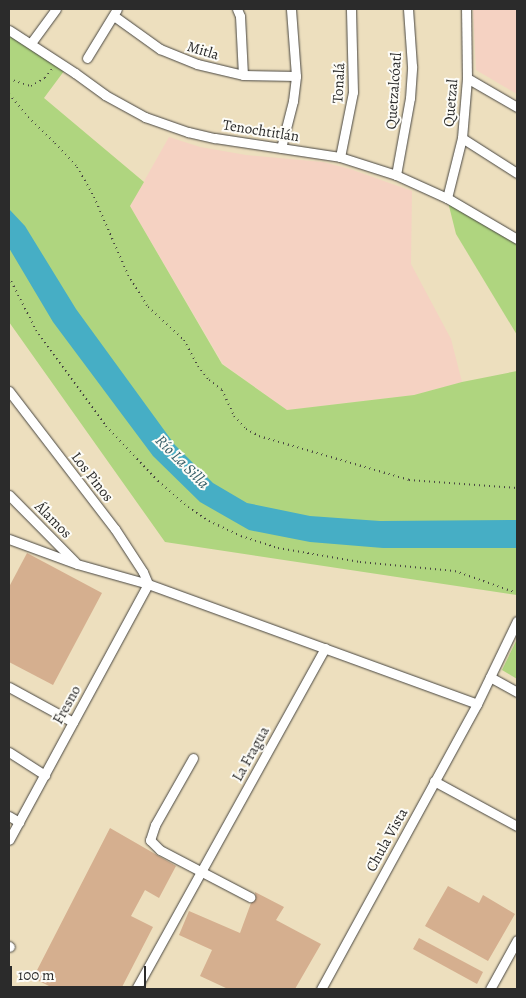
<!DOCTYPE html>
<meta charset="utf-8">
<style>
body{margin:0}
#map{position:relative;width:526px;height:998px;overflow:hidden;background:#eddfbe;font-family:Alegreya,serif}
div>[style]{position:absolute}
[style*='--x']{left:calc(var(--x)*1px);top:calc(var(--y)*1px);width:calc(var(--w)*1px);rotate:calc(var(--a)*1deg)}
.built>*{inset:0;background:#f5d2c2}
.green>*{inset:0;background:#afd57f}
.water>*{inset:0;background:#46aec5}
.building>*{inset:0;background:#d5af8f}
.path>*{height:2px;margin-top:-1px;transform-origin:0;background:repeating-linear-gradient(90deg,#484641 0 1px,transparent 0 5px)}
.roads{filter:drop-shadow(0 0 1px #484641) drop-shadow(0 0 1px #484641)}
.minor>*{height:9px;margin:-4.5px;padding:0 4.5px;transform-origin:4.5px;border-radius:4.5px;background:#fff}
span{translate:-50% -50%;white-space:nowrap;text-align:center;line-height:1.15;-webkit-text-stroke:4px #fdfcf7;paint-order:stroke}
.street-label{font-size:15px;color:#2b2b2b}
.water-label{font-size:16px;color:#365f69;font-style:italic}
.frame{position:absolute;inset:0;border:10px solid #2b2b2b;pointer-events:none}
.scale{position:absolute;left:10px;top:966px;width:136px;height:22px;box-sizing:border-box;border:2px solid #2b2b2b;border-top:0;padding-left:6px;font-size:15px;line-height:18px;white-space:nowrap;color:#2b2b2b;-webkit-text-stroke:4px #fdfcf7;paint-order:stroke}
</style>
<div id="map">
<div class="built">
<div style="clip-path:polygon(473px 9px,517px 9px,517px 94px,476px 70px)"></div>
<div style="clip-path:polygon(169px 137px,200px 147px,246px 155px,323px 162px,350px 169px,412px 191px,411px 264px,451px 339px,462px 382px,414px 395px,287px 410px,223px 364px,130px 206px)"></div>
</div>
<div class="green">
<div style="clip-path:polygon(9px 30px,67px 67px,44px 98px,144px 182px,130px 206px,222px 364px,287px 410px,414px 395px,462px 382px,517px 371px,517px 595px,165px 542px,9px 322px)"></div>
<div style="clip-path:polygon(447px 198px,517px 240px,517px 335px,456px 234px)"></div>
<div style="clip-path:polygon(517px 639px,517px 679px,502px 670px)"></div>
</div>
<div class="water">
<div style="clip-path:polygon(9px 209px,25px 226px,76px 309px,175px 445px,213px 483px,247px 503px,310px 516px,380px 521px,517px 520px,517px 548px,383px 548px,310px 542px,249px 530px,200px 502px,153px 456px,53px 322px,9px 248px)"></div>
</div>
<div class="building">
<div style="clip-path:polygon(27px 553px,102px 593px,53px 685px,9px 662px,9px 587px)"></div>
<div style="clip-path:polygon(110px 828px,176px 866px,159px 898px,145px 890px,131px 916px,153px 927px,121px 989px,55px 989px,33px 978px)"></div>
<div style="clip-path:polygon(448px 886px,479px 903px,483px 895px,515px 914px,488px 961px,425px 926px)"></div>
<div style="clip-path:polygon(255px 892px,284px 907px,276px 920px,321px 944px,295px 989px,228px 989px,200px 976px,212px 950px,179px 935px,189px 911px,240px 933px,251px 903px,256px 899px)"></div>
<div style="clip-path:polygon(419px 938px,483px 972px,477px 984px,413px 949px)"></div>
</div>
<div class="path">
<div style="--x:9;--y:79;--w:23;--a:18"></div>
<div style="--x:31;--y:86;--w:16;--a:-30"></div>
<div style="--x:45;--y:78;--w:11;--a:-52"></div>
<div style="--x:9;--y:94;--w:30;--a:50"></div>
<div style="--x:28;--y:117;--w:37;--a:44"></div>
<div style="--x:55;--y:143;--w:33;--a:47"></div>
<div style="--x:77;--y:167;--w:34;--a:60"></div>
<div style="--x:94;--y:197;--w:85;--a:66.4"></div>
<div style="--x:128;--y:275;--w:38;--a:58"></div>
<div style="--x:148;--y:307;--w:49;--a:42.5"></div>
<div style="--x:184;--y:340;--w:30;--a:62"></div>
<div style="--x:198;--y:366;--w:18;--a:52"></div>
<div style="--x:209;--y:380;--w:16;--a:38"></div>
<div style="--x:222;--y:390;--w:29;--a:65"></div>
<div style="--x:234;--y:416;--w:18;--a:47"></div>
<div style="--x:246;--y:429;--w:15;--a:28"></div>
<div style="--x:259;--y:436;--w:156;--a:16.3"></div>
<div style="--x:409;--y:480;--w:108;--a:4.2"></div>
<div style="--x:9;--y:277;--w:59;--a:63"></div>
<div style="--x:36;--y:330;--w:119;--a:53.9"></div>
<div style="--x:106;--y:426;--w:76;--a:46.6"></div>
<div style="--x:158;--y:481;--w:40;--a:41"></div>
<div style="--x:188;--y:507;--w:25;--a:34"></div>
<div style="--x:209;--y:521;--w:35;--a:25"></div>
<div style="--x:241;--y:536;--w:39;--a:18"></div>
<div style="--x:278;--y:548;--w:83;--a:9.7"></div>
<div style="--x:360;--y:562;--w:95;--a:5.4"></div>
<div style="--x:455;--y:571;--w:66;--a:19.5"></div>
</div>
<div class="roads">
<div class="minor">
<div style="--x:237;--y:9;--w:8;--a:67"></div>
<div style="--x:240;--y:16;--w:59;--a:87.1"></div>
<div style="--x:114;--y:16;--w:57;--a:35.7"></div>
<div style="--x:160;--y:49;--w:40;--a:22"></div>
<div style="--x:197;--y:64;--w:47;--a:13.4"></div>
<div style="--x:243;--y:75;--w:53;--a:1.1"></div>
<div style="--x:9;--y:30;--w:79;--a:33.1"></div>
<div style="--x:75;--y:73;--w:37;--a:36"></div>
<div style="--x:105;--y:95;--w:46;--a:28.8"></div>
<div style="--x:145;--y:117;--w:46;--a:19.2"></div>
<div style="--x:188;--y:132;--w:28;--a:13"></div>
<div style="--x:215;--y:138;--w:126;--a:8.6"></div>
<div style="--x:340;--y:157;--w:59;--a:17.8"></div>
<div style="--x:396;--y:175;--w:56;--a:24.3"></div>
<div style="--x:447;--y:198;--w:81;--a:30.4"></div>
<div style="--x:31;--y:43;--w:42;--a:-53.7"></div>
<div style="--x:87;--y:58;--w:57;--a:-58.5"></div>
<div style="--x:467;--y:78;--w:58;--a:30.1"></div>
<div style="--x:462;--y:138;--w:65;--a:32.5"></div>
<div style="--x:281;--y:148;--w:49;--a:-75.7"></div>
<div style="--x:293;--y:101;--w:25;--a:-83"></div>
<div style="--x:296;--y:76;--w:67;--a:-94.3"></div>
<div style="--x:340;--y:157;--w:66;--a:-78.7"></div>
<div style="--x:353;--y:92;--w:83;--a:-91.4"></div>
<div style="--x:396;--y:175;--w:78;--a:-79.7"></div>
<div style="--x:410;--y:98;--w:32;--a:-86"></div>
<div style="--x:412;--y:66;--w:57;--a:-94"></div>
<div style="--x:447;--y:198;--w:62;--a:-76"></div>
<div style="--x:462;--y:138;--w:60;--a:-85.2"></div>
<div style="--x:467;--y:78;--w:69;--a:-90.8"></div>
<div style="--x:9;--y:391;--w:174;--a:52.5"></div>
<div style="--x:115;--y:529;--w:51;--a:56.9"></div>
<div style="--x:143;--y:572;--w:13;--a:67"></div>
<div style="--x:148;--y:584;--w:291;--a:118.5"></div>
<div style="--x:9;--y:495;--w:94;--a:45.4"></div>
<div style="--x:9;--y:539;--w:72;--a:20.2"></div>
<div style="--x:77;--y:564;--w:74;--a:15.7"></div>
<div style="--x:148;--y:584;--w:350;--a:20"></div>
<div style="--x:490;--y:677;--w:31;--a:29"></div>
<div style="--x:9;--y:687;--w:73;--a:28.7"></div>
<div style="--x:9;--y:752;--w:43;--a:32.6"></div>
<div style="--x:193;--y:758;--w:77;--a:119.6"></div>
<div style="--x:155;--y:825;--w:16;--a:108"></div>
<div style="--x:150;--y:840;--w:14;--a:45"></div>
<div style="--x:160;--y:850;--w:102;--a:27.6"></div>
<div style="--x:434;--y:781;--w:94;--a:28.5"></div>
<div style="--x:9;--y:816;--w:12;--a:31"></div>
<div style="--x:9;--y:946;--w:1;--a:45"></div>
<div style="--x:136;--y:989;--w:390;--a:-61"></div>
<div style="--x:321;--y:989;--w:325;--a:-61.3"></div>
<div style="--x:477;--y:704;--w:92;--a:-64.3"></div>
<div style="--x:490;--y:989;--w:56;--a:-61.1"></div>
</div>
</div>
<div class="street-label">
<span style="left:203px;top:51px;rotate:17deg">Mitla</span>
<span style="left:339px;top:83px;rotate:-87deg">Tonalá</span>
<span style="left:394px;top:91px;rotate:-86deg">Quetzalcóatl</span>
<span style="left:451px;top:103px;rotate:-85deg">Quetzal</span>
<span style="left:261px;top:131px;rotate:9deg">Tenochtitlán</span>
<span style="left:92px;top:477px;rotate:52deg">Los Pinos</span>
<span style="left:53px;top:520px;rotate:45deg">Álamos</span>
<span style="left:67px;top:705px;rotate:-61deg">Fresno</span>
<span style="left:251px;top:754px;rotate:-61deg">La Fragua</span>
<span style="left:387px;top:840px;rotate:-61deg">Chula Vista</span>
</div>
<div class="water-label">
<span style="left:182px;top:462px;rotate:45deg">Río La Silla</span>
</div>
<div class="frame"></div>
<div class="scale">100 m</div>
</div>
